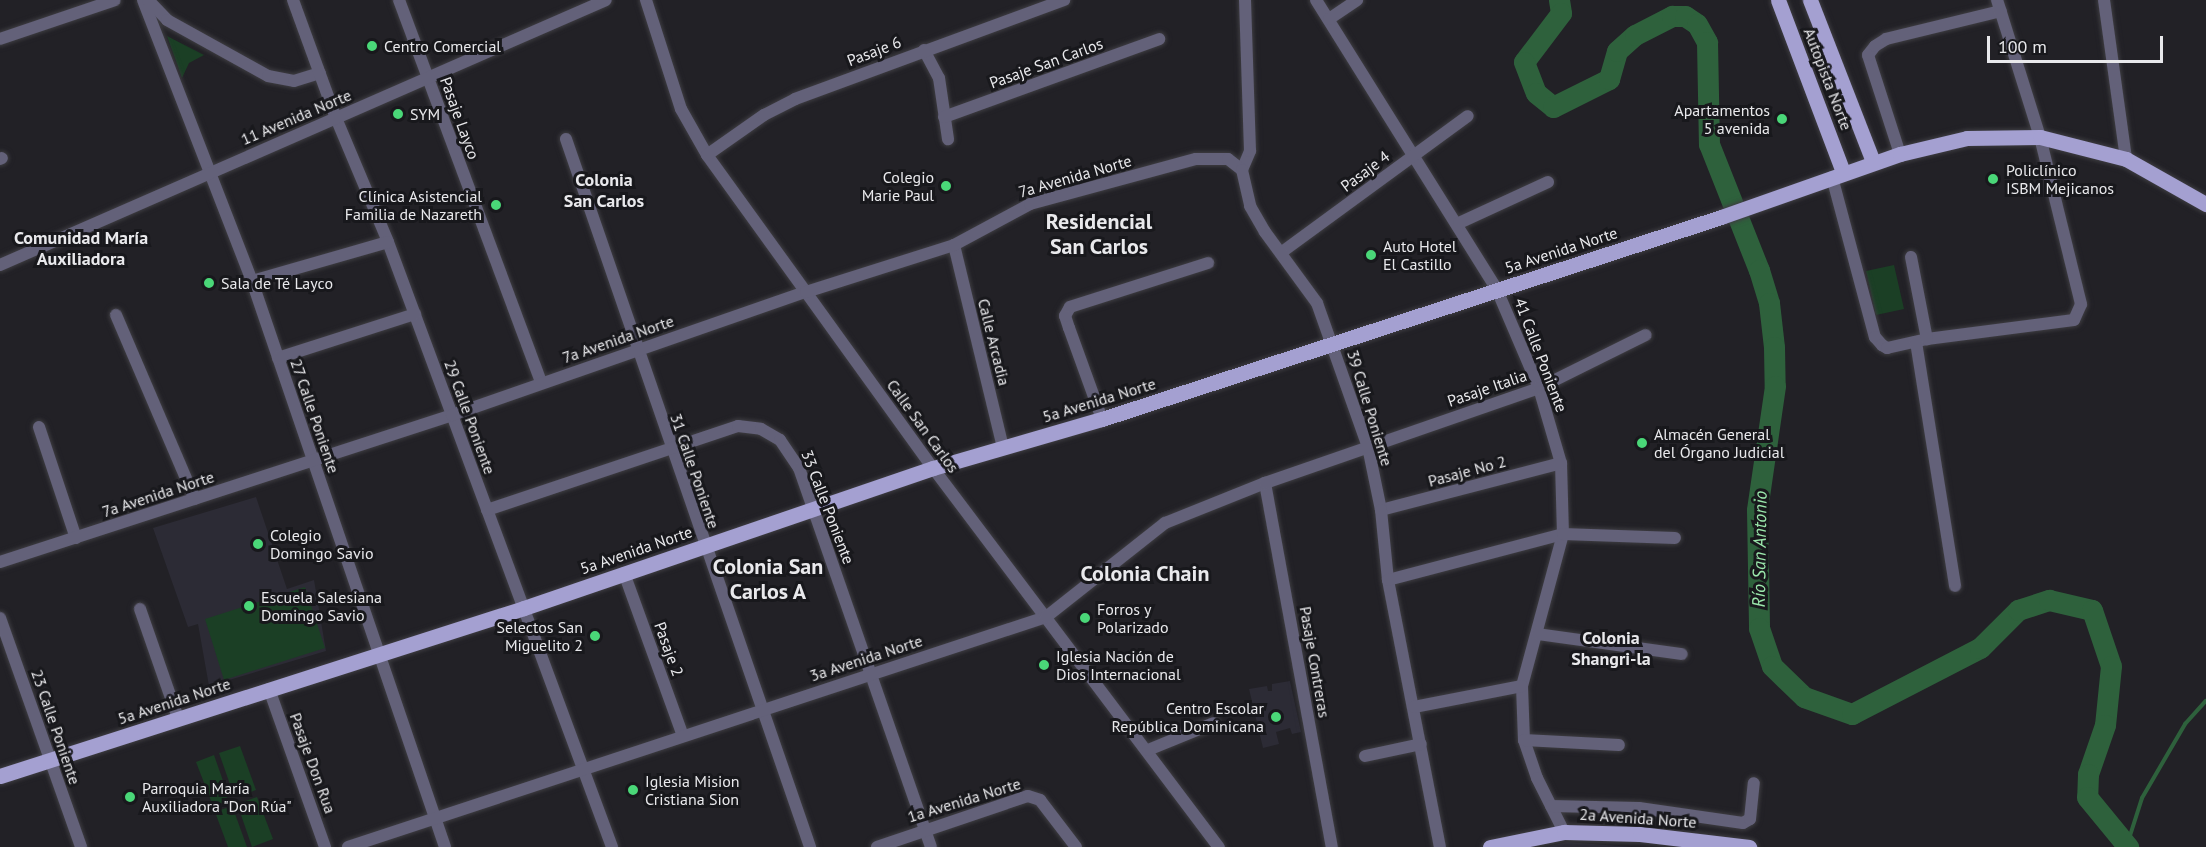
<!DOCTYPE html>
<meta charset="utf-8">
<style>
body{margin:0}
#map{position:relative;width:2206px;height:847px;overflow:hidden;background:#222126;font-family:"PT Sans",sans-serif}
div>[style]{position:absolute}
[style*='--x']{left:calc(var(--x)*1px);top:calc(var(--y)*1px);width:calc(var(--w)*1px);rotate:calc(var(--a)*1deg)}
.built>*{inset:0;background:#2c2b35}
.green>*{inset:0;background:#1b3f25}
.stream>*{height:4px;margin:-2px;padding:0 2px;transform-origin:2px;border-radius:2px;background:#2e613c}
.river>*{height:21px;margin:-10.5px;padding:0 10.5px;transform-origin:10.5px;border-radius:10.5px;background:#2e613c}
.roads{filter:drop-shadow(0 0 2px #3e3d42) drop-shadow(0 0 2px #3e3d42)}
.minor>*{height:12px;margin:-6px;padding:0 6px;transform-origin:6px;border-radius:6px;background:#636179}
.major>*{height:15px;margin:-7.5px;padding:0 7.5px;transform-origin:7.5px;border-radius:7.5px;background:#a4a0d1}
.dots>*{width:16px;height:16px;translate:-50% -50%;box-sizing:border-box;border:3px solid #18181c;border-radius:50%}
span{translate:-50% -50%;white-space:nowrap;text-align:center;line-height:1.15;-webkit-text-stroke:6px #18181c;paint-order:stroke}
.poi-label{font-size:16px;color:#e9e9ec}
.left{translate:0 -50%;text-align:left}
.right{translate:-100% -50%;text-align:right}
.street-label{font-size:16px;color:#e9e9ec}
.neighbourhood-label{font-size:18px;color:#e9e9ec;font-weight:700}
.water-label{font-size:18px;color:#9be8ac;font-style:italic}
.district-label{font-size:22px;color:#e9e9ec;font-weight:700}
.scale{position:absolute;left:1987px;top:36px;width:176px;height:27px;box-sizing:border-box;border:3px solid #e9e9ec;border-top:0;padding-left:8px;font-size:18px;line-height:21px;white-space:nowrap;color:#e9e9ec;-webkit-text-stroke:4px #18181c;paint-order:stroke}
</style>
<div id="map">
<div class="built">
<div style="clip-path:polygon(256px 497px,287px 589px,314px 580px,326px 651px,209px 686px,198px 624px,188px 627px,153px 528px)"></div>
<div style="clip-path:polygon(1290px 681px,1301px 732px,1292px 734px,1290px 728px,1276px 732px,1279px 744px,1263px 748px,1249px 689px,1267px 686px,1268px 691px,1272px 691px,1272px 684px)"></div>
<div style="clip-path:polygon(1567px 842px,1632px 847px,1546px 847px)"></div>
</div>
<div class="green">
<div style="clip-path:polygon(167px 36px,204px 55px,189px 63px,182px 78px)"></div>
<div style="clip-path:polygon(1894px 265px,1904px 309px,1876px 315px,1866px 271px)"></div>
<div style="clip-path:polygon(305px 587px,325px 648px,224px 680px,205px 619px)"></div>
<div style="clip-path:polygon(240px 746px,256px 790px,240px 796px,233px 793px,219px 753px)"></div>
<div style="clip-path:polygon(214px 755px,228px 795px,225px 802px,213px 806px,196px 762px)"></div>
<div style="clip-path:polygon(257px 797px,273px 839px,252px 847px,239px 809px,243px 802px)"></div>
<div style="clip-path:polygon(226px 808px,234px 811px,247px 847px,228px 847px,215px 812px)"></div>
</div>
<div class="stream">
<div style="--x:2127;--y:845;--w:49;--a:-72.3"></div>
<div style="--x:2142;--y:798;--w:86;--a:-59.8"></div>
<div style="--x:2185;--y:724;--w:31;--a:-48"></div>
</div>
<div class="river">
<div style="--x:1559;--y:0;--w:13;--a:81"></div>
<div style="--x:1561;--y:13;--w:61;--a:127.1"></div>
<div style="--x:1524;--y:62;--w:33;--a:69"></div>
<div style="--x:1536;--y:93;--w:22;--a:39"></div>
<div style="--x:1553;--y:107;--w:63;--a:-26.6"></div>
<div style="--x:1609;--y:79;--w:29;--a:-74"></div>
<div style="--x:1617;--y:51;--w:24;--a:-42"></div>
<div style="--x:1635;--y:35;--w:42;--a:-27.2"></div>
<div style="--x:1672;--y:16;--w:13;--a:0"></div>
<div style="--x:1685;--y:16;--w:14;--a:34"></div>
<div style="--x:1697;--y:24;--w:21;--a:61"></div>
<div style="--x:1707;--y:42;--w:102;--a:88.9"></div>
<div style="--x:1709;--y:144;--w:136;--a:68.4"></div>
<div style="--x:1759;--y:270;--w:34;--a:73"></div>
<div style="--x:1769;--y:303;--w:44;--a:83.5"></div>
<div style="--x:1774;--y:347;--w:39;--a:89"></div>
<div style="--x:1775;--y:386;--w:125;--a:98.3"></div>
<div style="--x:1757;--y:510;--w:118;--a:89"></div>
<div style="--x:1759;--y:628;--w:40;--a:71.1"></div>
<div style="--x:1772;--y:666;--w:45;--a:44.1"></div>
<div style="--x:1804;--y:697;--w:51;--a:19.5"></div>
<div style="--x:1852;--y:714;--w:144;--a:-27.3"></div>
<div style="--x:1980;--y:648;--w:54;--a:-45"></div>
<div style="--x:2018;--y:610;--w:33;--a:-18"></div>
<div style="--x:2049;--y:600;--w:44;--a:13.1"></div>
<div style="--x:2092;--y:610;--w:59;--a:71.3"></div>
<div style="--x:2111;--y:666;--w:59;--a:95.8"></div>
<div style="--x:2105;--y:725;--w:52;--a:109.1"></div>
<div style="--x:2088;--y:774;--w:23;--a:92"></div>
<div style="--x:2087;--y:797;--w:65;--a:50.6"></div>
</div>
<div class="roads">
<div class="minor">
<div style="--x:143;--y:0;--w:301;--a:68.8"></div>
<div style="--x:252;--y:281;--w:598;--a:71.17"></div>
<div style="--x:148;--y:0;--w:28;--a:46"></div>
<div style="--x:167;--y:20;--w:115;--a:29"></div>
<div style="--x:268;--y:76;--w:26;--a:11"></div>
<div style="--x:294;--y:81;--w:27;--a:-17"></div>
<div style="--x:293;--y:0;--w:126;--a:70"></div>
<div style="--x:336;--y:118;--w:134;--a:67.2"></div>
<div style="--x:388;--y:242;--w:645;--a:69.68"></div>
<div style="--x:399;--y:0;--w:408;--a:69.6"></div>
<div style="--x:646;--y:0;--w:114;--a:72.2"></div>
<div style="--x:681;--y:109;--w:53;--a:60.5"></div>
<div style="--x:707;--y:155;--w:386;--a:54.2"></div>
<div style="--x:933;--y:468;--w:475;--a:53"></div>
<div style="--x:1316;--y:0;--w:342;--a:58"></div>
<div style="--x:1497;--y:290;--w:107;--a:66.8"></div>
<div style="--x:1539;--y:388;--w:78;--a:73.7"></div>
<div style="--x:1561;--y:463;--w:71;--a:88.4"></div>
<div style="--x:1563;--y:534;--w:157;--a:105.1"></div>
<div style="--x:1522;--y:686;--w:54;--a:87.9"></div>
<div style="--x:1524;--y:740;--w:40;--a:71.1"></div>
<div style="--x:1537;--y:778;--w:60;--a:63.4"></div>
<div style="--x:2104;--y:0;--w:161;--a:82.1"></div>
<div style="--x:1329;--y:19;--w:34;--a:-34"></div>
<div style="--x:0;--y:39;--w:121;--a:-18.7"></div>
<div style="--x:924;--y:50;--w:32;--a:62"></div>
<div style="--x:939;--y:78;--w:62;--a:81.6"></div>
<div style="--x:944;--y:117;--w:229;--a:-19.9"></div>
<div style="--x:566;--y:139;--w:749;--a:70.98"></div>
<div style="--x:1900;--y:154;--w:104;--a:-107.9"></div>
<div style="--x:1868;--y:55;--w:11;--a:-52"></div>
<div style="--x:1875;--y:46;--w:13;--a:-32"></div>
<div style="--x:1886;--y:39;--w:118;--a:-13.7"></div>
<div style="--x:707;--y:155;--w:70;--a:-35.1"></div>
<div style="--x:764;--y:115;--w:35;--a:-27"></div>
<div style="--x:795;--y:99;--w:287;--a:-20.2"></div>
<div style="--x:0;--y:159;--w:2;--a:-27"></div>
<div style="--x:1242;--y:170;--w:21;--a:-67"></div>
<div style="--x:1250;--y:151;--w:151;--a:-91.9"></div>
<div style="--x:1832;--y:177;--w:166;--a:75"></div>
<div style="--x:1875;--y:337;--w:11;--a:49"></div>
<div style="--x:1882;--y:345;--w:6;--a:31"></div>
<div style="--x:1887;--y:348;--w:41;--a:-12.7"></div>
<div style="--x:1927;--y:339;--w:148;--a:-7.4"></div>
<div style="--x:2074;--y:320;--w:17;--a:-66"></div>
<div style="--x:2081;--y:304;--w:172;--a:-103.8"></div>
<div style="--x:2040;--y:137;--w:144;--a:-107.4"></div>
<div style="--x:1459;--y:223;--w:98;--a:-24.7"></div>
<div style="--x:954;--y:245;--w:208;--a:76.4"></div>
<div style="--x:1282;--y:252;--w:230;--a:-36.2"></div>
<div style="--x:1911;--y:257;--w:84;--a:79"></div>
<div style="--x:0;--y:265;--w:661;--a:-23.62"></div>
<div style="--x:252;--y:281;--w:141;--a:-16"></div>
<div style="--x:116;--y:315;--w:200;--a:66.8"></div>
<div style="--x:1916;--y:342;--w:247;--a:80.9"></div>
<div style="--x:278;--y:358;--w:144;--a:-17.8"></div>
<div style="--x:1102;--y:419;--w:97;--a:-109.9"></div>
<div style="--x:1069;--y:328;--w:13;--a:-108"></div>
<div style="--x:1065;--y:316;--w:10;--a:-61"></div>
<div style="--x:1070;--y:307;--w:145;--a:-17.7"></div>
<div style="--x:39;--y:427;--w:117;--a:71.6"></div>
<div style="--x:1265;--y:483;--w:370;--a:79.6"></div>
<div style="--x:487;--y:510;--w:265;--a:-18.5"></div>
<div style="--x:738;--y:426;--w:23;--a:7"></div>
<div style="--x:761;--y:429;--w:22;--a:30"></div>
<div style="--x:780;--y:440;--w:34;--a:56"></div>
<div style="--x:799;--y:468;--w:401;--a:70.8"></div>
<div style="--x:1381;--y:510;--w:186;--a:-14.6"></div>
<div style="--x:0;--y:562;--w:475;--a:-18"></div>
<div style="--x:452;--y:415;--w:375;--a:-19.2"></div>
<div style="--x:806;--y:292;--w:155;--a:-17.6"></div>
<div style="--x:954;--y:245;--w:86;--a:-28.3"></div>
<div style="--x:1030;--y:204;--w:172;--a:-15.2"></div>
<div style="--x:1196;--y:159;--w:32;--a:0"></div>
<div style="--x:1228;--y:159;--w:18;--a:38"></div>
<div style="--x:1242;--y:170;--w:37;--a:77"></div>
<div style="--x:1250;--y:206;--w:30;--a:60"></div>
<div style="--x:1265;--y:232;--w:88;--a:53.8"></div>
<div style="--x:1317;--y:303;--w:153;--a:70.5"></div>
<div style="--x:1368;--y:447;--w:64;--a:78.3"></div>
<div style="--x:1381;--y:510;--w:70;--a:84.3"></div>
<div style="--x:1388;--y:580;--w:272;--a:79"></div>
<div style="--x:624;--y:573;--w:173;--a:70.1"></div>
<div style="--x:1388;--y:580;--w:181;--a:-14.7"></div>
<div style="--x:1563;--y:534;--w:112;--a:2"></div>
<div style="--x:140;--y:609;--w:115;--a:70.8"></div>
<div style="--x:0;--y:618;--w:243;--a:70.5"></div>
<div style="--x:1537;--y:634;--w:146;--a:7.9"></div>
<div style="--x:269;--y:689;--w:168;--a:70.5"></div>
<div style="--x:1414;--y:707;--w:110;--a:-11"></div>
<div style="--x:1524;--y:740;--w:95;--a:3"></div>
<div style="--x:1148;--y:750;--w:71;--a:-22.2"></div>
<div style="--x:1365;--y:756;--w:57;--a:-12.1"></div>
<div style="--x:1551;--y:806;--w:88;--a:1.3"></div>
<div style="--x:1639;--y:808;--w:105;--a:8.2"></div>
<div style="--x:1743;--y:823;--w:8;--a:-30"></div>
<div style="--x:1750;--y:819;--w:36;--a:-84"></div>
<div style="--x:348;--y:847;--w:735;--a:-18.24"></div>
<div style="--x:1046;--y:617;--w:152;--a:-38.3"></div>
<div style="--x:1165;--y:523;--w:108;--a:-21.8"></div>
<div style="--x:1265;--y:483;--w:290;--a:-19.1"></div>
<div style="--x:1539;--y:388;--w:119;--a:-26.4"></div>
<div style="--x:877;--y:847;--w:159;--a:-18.7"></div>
<div style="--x:1028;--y:796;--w:13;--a:18"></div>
<div style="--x:1040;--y:800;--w:59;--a:52.5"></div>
</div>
<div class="major">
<div style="--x:1778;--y:0;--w:184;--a:69.3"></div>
<div style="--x:1810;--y:0;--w:174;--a:68.7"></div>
<div style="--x:0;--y:776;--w:550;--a:-17.78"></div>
<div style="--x:524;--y:608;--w:432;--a:-18.9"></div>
<div style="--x:933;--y:468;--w:176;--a:-16.2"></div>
<div style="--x:1102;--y:419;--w:651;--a:-18.07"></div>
<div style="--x:1721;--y:217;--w:190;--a:-19.4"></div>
<div style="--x:1900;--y:154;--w:69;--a:-13.4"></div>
<div style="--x:1967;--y:138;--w:73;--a:-0.8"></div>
<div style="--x:2040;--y:137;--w:89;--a:14.3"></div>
<div style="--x:2126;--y:159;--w:92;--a:29.4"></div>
<div style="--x:1490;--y:847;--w:76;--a:-11.5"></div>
<div style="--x:1564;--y:832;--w:76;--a:1.5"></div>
<div style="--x:1640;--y:834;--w:110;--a:6.8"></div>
</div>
</div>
<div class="dots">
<div style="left:372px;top:46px;background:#4ad778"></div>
<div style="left:398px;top:114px;background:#4ad778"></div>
<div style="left:1782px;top:119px;background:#4ad778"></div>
<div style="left:1993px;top:179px;background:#4ad778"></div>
<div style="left:946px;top:186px;background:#4ad778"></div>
<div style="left:496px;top:205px;background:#4ad778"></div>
<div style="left:1371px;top:255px;background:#4ad778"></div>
<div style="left:209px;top:283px;background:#4ad778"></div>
<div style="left:1642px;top:443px;background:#4ad778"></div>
<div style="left:258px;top:544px;background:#4ad778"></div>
<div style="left:249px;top:606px;background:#4ad778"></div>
<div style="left:1085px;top:618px;background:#4ad778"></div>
<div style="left:595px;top:636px;background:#4ad778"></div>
<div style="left:1044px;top:665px;background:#4ad778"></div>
<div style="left:1276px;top:717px;background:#4ad778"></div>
<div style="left:633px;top:790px;background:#4ad778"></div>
<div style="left:130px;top:797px;background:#4ad778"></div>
</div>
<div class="poi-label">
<span class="left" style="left:384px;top:46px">Centro Comercial</span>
<span class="right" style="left:1770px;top:119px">Apartamentos<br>5 avenida</span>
<span class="left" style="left:410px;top:114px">SYM</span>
<span class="left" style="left:2006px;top:179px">Policlínico<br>ISBM Mejicanos</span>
<span class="right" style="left:934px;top:186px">Colegio<br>Marie Paul</span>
<span class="right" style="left:482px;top:205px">Clínica Asistencial<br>Familia de Nazareth</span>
<span class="left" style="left:1383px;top:255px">Auto Hotel<br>El Castillo</span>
<span class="left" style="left:221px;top:283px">Sala de Té Layco</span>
<span class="left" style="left:1654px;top:443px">Almacén General<br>del Órgano Judicial</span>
<span class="left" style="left:270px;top:544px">Colegio<br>Domingo Savio</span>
<span class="left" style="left:261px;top:606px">Escuela Salesiana<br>Domingo Savio</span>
<span class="left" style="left:1097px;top:618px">Forros y<br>Polarizado</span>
<span class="right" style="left:583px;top:636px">Selectos San<br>Miguelito 2</span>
<span class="left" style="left:1056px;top:665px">Iglesia Nación de<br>Dios Internacional</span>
<span class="right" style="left:1264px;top:717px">Centro Escolar<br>República Dominicana</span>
<span class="left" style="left:645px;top:790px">Iglesia Mision<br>Cristiana Sion</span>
<span class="left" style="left:142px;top:797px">Parroquia María<br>Auxiliadora "Don Rúa"</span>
</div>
<div class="street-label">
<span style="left:874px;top:51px;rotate:-21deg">Pasaje 6</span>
<span style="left:1046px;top:63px;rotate:-20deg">Pasaje San Carlos</span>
<span style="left:1828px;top:79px;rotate:69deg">Autopista Norte</span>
<span style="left:296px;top:117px;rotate:-23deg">11 Avenida Norte</span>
<span style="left:460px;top:118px;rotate:70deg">Pasaje Layco</span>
<span style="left:1365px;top:171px;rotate:-37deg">Pasaje 4</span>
<span style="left:1075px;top:176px;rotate:-16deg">7a Avenida Norte</span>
<span style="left:1561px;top:250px;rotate:-18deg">5a Avenida Norte</span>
<span style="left:618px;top:339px;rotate:-19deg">7a Avenida Norte</span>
<span style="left:994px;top:342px;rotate:76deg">Calle Arcadia</span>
<span style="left:1541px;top:355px;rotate:69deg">41 Calle Poniente</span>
<span style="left:1487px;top:388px;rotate:-19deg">Pasaje Italia</span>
<span style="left:1099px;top:400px;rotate:-17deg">5a Avenida Norte</span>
<span style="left:1370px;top:408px;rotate:73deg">39 Calle Poniente</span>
<span style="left:315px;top:416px;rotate:71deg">27 Calle Poniente</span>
<span style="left:470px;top:417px;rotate:70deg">29 Calle Poniente</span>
<span style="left:923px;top:426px;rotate:54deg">Calle San Carlos</span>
<span style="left:695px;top:471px;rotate:71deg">31 Calle Poniente</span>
<span style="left:1467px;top:471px;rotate:-15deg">Pasaje No 2</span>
<span style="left:158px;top:494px;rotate:-18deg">7a Avenida Norte</span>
<span style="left:828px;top:507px;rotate:69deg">33 Calle Poniente</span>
<span style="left:636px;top:550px;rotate:-19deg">5a Avenida Norte</span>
<span style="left:669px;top:649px;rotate:70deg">Pasaje 2</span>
<span style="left:866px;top:658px;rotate:-18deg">3a Avenida Norte</span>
<span style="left:1315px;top:662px;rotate:80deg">Pasaje Contreras</span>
<span style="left:174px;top:701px;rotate:-18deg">5a Avenida Norte</span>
<span style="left:56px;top:727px;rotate:71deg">23 Calle Poniente</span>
<span style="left:313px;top:763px;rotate:70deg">Pasaje Don Rua</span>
<span style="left:964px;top:800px;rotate:-17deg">1a Avenida Norte</span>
<span style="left:1638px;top:818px;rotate:4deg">2a Avenida Norte</span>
</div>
<div class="neighbourhood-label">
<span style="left:604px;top:191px">Colonia<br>San Carlos</span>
<span style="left:81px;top:249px">Comunidad María<br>Auxiliadora</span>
<span style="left:1611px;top:649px">Colonia<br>Shangri-la</span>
</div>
<div class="water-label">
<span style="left:1760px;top:549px;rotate:-89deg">Río San Antonio</span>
</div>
<div class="district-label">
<span style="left:1099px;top:234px">Residencial<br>San Carlos</span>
<span style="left:768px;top:579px">Colonia San<br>Carlos A</span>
<span style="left:1145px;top:574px">Colonia Chain</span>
</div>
<div class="scale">100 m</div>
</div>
